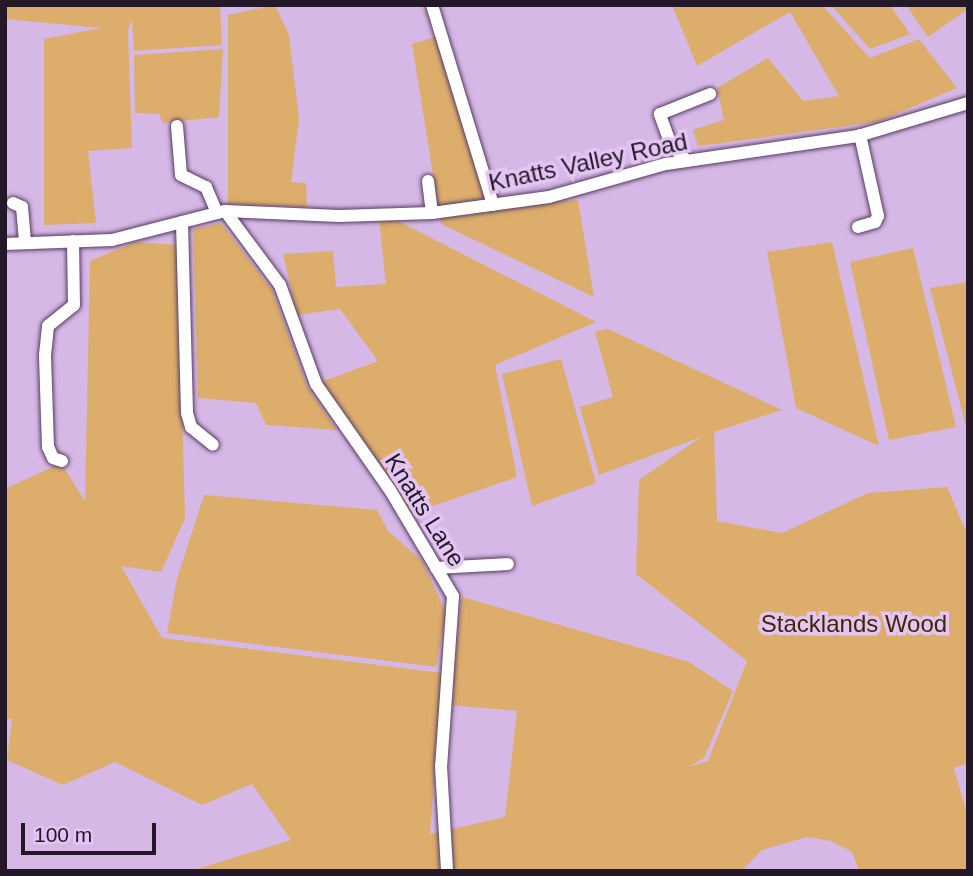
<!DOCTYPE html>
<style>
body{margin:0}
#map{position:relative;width:973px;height:876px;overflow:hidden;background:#d6b8e6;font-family:Arial,sans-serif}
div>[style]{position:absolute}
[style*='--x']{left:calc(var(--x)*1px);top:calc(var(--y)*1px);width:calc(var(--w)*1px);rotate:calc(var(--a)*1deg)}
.green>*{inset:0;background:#ddad6c}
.roads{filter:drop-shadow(0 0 2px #563c63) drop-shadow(0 0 2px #563c63)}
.minor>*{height:12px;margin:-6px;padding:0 6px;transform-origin:6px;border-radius:6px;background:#fff}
span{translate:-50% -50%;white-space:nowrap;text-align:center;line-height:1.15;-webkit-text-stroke:7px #e3c5f4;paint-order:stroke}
.street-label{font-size:24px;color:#231828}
.park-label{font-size:24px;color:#412700}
.frame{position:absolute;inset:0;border:7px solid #231828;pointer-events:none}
.scale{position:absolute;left:21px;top:823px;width:135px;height:32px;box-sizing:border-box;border:4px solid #231828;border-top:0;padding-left:9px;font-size:21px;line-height:24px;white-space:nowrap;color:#231828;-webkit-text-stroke:5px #e3c5f4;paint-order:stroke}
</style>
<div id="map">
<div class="green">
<div style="clip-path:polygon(5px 5px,220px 5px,222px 45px,134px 51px,132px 19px,128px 31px,132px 148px,88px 151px,96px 223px,44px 225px,44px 39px,101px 28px,5px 19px)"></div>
<div style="clip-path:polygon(275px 5px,289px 35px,299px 119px,291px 182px,306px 183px,307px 207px,228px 204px,228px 15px)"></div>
<div style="clip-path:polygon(672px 5px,822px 5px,870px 58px,919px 39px,957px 88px,877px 122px,698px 146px,693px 130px,724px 120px,717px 88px,768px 58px,803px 101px,839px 96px,790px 12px,697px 66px)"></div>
<div style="clip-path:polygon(831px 5px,890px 5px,910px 34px,870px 49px)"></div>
<div style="clip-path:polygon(906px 5px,968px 5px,968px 9px,928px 37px)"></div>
<div style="clip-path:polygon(439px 36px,501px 204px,578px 200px,594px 297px,441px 224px,412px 44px)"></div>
<div style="clip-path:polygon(223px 49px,219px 117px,163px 123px,159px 114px,135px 113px,134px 55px)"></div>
<div style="clip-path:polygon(379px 219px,398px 221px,596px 322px,495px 365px,517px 477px,409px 514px,321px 382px,378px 361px,340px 309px,297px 315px,283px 254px,333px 251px,336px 287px,386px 284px)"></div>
<div style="clip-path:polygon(221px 223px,272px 290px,307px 386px,337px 430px,266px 425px,256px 403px,198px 398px,193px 229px)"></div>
<div style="clip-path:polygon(135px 242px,178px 245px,185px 519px,161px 572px,121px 566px,162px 638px,442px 673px,430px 834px,505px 817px,517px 711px,450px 705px,462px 597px,689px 662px,733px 691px,704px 758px,688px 767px,708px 761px,747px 661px,636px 574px,639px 480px,701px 437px,599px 475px,580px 407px,613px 397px,595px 332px,608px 329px,782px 410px,714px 432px,717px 521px,782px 533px,868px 493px,947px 487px,968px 536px,968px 763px,954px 768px,968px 818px,968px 871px,859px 871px,852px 852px,831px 841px,807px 837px,762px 850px,742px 871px,191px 871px,291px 840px,252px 784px,202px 805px,115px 762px,63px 785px,7px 760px,12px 719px,5px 719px,5px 489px,61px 463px,85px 501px,90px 261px)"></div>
<div style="clip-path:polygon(832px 242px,879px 446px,796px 408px,767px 252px)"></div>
<div style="clip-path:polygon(913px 248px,956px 427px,889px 440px,850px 262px)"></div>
<div style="clip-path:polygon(968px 282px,968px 434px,930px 288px)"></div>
<div style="clip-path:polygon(561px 359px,596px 483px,532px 506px,502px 374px)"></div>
<div style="clip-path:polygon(204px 495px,377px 510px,388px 531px,422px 561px,446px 613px,436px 667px,167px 633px,177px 579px)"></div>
</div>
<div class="roads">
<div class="minor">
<div style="--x:432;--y:5;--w:209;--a:73"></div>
<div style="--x:177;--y:126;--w:49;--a:85.3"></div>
<div style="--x:181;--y:175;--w:28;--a:26"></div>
<div style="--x:206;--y:187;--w:28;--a:67"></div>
<div style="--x:687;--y:161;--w:23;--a:-135"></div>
<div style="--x:671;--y:145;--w:33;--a:-110"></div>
<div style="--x:660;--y:114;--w:54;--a:-21.8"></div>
<div style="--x:428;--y:181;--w:32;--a:83"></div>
<div style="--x:13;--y:203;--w:10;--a:24"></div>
<div style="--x:22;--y:207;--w:36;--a:85"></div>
<div style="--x:225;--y:211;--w:92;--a:53.4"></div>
<div style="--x:280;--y:285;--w:105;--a:70"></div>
<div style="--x:316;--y:384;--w:129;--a:55.1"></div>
<div style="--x:390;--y:490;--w:123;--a:59.3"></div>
<div style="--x:453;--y:596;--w:170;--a:94"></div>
<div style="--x:441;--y:766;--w:105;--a:86.7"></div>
<div style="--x:182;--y:222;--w:191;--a:88.5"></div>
<div style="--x:187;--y:413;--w:15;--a:74"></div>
<div style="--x:191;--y:427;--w:28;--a:39"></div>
<div style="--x:858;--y:227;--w:18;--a:-16"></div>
<div style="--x:875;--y:222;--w:7;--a:-63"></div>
<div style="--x:878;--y:216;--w:83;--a:-102.5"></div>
<div style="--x:5;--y:244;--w:107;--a:-2.1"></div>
<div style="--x:112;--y:240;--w:117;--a:-14.4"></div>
<div style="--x:225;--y:211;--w:114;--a:2.5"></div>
<div style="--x:339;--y:216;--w:93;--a:-1.8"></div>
<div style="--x:432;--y:213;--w:118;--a:-7.8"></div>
<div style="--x:549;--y:197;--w:122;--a:-15.8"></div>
<div style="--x:666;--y:164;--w:194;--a:-8.3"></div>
<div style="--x:858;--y:136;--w:115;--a:-16.7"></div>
<div style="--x:62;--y:461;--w:9;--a:-162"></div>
<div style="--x:53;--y:458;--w:12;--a:-114"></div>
<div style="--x:48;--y:447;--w:92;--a:-91.9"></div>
<div style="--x:45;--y:355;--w:29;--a:-84"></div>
<div style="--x:48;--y:326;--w:33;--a:-39"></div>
<div style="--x:74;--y:305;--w:64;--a:-90.9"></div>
<div style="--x:436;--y:568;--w:72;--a:-3.2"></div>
</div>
</div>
<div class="street-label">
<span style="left:588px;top:162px;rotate:-12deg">Knatts Valley Road</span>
<span style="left:425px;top:510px;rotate:58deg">Knatts Lane</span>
</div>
<div class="park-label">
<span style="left:854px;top:624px">Stacklands Wood</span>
</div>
<div class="frame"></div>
<div class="scale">100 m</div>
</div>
